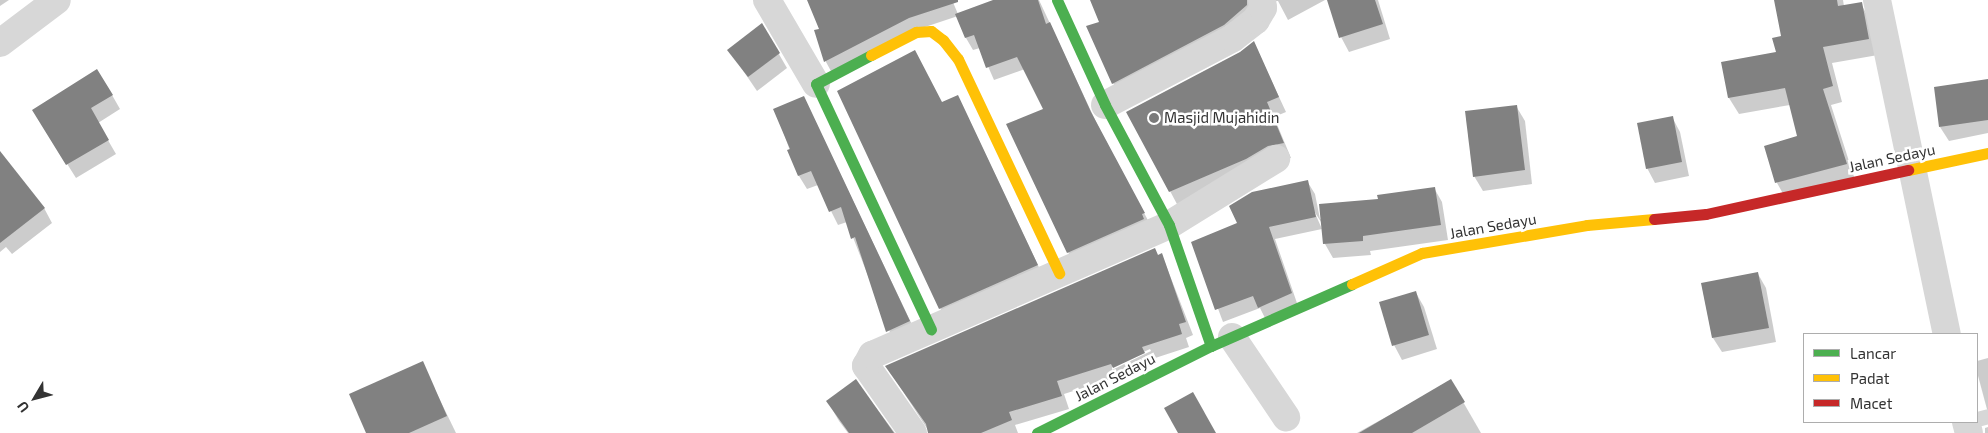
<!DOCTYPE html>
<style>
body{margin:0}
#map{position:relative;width:1988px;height:433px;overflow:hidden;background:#fff;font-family:"Exo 2",sans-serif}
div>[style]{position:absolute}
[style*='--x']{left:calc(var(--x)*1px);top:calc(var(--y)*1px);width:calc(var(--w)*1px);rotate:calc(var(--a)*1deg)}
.shadow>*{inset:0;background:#0003}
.building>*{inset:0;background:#818181}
.lane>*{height:15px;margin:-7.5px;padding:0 7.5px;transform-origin:7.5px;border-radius:7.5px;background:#d7d7d7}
.street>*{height:28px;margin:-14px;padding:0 14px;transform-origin:14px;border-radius:14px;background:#d7d7d7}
.fast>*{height:11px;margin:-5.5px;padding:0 5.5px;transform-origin:5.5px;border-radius:5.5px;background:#4caf50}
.slow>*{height:11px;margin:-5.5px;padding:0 5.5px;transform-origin:5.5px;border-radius:5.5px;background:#ffc107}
.jam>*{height:11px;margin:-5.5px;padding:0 5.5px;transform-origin:5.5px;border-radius:5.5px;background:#c62828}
.dots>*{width:14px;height:14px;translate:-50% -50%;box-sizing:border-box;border:2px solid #fff;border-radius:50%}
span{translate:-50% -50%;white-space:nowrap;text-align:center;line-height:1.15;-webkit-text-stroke:5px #fff;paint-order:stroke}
.poi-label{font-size:15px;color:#333}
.left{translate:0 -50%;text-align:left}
.street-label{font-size:15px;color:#333}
.legend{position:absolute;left:1803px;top:333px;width:175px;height:90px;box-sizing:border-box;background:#fff;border:1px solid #adadad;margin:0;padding:6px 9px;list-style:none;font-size:15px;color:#333}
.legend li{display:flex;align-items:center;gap:10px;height:25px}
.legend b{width:25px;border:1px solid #adadad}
.north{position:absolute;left:10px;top:373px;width:50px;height:50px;-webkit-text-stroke:4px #fff;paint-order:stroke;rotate:233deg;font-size:14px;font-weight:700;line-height:20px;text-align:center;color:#333}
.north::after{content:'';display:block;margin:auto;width:18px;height:22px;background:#333;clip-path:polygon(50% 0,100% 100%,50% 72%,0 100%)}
</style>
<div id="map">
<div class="shadow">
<div style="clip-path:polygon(0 0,9px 0,0 6px)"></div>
<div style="clip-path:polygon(808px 0,952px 0,958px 14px,997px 0,1039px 0,1098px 126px,1151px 226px,1075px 265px,1068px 252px,1044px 110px,1025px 69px,994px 80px,980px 48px,973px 50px,966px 38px,958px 16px,916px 30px,832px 73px,826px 62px,816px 31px,820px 30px)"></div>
<div style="clip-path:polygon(1091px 0,1325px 0,1288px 20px,1278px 1px,1261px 2px,1122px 98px,1113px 83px,1101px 23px)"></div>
<div style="clip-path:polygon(1329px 0,1378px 0,1390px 39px,1349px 52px,1341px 37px)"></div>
<div style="clip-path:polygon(1775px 0,1843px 0,1844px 6px,1861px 4px,1870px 20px,1878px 55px,1832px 63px,1842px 102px,1831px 105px,1855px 180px,1786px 199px,1777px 183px,1798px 137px,1790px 105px,1739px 114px,1729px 98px,1723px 63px,1777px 53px,1782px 37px)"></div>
<div style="clip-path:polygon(762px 25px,787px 68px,757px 91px,729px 50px)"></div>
<div style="clip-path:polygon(1254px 43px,1286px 112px,1274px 117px,1291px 158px,1277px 160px,1178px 206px,1170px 191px,1241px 53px)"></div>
<div style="clip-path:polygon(1988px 80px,1988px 133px,1949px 141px,1940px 127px)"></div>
<div style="clip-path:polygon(112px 95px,120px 109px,98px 123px,116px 154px,76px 178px,42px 124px)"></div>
<div style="clip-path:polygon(804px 98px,917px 335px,895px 345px,847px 222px,838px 225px,818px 185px,807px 189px,799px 176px,775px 109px)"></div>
<div style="clip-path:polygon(942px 104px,965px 111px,1045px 280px,948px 322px,940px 308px)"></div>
<div style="clip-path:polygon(1516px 106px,1525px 121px,1532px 184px,1483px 191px,1474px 176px)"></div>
<div style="clip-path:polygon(1672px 117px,1680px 132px,1689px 176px,1655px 183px,1647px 168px)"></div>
<div style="clip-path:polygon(0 170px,44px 208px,52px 223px,12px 254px,6px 247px,0 252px)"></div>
<div style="clip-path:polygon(1307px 181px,1315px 194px,1320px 219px,1379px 200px,1434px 188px,1442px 202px,1448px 240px,1370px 251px,1371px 255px,1333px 258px,1325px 244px,1323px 225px,1314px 211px,1322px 229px,1275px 239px,1298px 306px,1266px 320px,1260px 308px,1223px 322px,1193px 242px,1239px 224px)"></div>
<div style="clip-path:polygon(evenodd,1162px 255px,1193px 335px,1186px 338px,1189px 347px,1149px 360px,1152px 366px,1064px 394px,1069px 409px,1015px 425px,1018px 433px,930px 433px,887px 367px,1162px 255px,1150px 349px,1151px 351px,1112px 370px,1112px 367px,1150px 349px)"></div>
<div style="clip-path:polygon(1758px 274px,1766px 288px,1776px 342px,1722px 352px,1713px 338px)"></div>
<div style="clip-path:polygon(1416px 293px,1424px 307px,1437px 349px,1402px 360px,1394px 345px)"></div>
<div style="clip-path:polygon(1988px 358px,1988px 413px,1977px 372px,1977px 361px)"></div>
<div style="clip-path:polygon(422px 363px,456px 433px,368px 433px)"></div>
<div style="clip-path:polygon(856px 381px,895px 433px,848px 433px,839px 421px,828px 402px)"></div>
<div style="clip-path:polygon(1451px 381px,1481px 433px,1357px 433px)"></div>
<div style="clip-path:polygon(1988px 427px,1988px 433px,1985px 433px,1985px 428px)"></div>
</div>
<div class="building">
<div style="clip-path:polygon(807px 0,958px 0,958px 2px,909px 18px,824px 62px,814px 30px,819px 29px)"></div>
<div style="clip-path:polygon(993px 0,1038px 0,1046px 24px,1050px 22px,1091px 112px,1145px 213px,1142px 214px,1144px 219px,1067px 253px,1006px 124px,1043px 109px,1017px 57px,986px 68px,974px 35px,965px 38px,955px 14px)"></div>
<div style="clip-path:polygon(1090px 0,1247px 0,1247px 5px,1224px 25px,1112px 84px,1086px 26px,1099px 22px)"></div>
<div style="clip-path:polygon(1327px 0,1375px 0,1383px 24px,1339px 38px)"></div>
<div style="clip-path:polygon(1774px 0,1837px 0,1838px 6px,1862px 2px,1869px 39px,1823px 47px,1833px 86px,1823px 89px,1847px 164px,1775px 183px,1764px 146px,1797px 136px,1785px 88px,1728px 98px,1721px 62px,1776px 52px,1772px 38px,1781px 36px)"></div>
<div style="clip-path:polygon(762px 23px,780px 53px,748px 77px,727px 50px)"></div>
<div style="clip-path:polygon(1254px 41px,1279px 97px,1267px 102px,1284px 143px,1268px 146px,1246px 159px,1169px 192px,1126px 112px,1240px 52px)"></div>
<div style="clip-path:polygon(915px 50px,942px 102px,958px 95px,1038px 265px,939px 309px,837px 91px)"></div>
<div style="clip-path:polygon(97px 69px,113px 95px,91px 108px,109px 140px,66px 165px,32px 110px)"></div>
<div style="clip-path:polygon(1988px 79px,1988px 120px,1939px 127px,1934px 87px)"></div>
<div style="clip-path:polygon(804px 96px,910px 321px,886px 332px,855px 237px,851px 239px,841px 207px,829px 212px,811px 171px,798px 176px,787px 150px,790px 149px,773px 109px)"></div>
<div style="clip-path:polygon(1517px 105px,1525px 170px,1473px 177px,1465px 111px)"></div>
<div style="clip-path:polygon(1673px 116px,1682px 162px,1646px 169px,1637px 123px)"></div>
<div style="clip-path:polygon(0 151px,45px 208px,0 243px)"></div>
<div style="clip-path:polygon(1308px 180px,1316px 217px,1269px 227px,1292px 293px,1258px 308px,1253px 296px,1215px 310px,1191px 242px,1237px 223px,1229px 206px,1252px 192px)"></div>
<div style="clip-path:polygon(1435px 187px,1441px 225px,1363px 236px,1363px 241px,1323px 244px,1319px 204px,1378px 199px,1377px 195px)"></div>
<div style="clip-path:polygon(1155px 248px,1158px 255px,1162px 253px,1186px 322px,1179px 324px,1182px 334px,1142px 347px,1145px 353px,1113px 368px,1111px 364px,1057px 381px,1062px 396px,1009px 412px,1012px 420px,981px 433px,928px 433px,926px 424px,885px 366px)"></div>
<div style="clip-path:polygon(1758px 272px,1769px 328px,1712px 338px,1701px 283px)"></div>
<div style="clip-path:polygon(1416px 291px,1429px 335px,1392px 346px,1379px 302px)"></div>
<div style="clip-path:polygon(423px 361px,447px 416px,409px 433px,366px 433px,349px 394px)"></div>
<div style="clip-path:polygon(856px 379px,894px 433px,849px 433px,826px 401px)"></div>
<div style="clip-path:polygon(1451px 379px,1465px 402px,1412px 433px,1359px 433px)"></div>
<div style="clip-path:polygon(1193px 392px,1216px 433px,1178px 433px,1164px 408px)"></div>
</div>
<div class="lane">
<div style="--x:1977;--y:419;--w:11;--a:-15"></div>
</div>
<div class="street">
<div style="--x:767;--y:0;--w:97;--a:59.7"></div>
<div style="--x:1877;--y:0;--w:341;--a:78.2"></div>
<div style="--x:0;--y:43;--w:71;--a:-37"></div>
<div style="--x:1105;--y:105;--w:144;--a:-27.6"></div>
<div style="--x:1233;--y:38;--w:29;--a:-38"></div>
<div style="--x:1256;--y:20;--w:14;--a:-60"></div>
<div style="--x:1263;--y:8;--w:8;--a:-97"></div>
<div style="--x:1232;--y:337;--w:97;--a:56"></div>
<div style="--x:1966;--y:422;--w:11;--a:75"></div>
<div style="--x:913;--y:433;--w:82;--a:-125"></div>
<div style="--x:866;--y:366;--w:13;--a:-61"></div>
<div style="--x:872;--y:355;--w:324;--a:-23.6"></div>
<div style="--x:1169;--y:225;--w:126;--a:-31.7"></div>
</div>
<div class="fast">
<div style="--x:1057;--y:0;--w:115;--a:65.4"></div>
<div style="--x:1105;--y:105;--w:136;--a:61.9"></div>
<div style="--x:1169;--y:225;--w:128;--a:70.9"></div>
<div style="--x:871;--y:55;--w:62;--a:152.2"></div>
<div style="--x:816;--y:84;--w:271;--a:64.9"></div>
<div style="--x:1037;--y:433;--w:195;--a:-26.6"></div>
<div style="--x:1211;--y:346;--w:154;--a:-23.7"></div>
</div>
<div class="slow">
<div style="--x:871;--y:55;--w:51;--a:-27.1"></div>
<div style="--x:916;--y:32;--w:15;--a:-4"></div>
<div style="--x:931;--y:31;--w:15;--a:37"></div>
<div style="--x:943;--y:40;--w:24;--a:52"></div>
<div style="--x:958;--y:59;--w:237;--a:64.7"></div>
<div style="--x:1908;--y:170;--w:82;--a:-12"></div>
<div style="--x:1352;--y:284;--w:77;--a:-23.9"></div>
<div style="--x:1422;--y:253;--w:167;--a:-9.6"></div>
<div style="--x:1587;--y:225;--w:67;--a:-5.1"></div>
</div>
<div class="jam">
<div style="--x:1654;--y:219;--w:52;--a:-5.5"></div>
<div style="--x:1706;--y:214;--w:207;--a:-12.3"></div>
</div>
<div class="dots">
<div style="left:1154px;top:118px;background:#7a7a7a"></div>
</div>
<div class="poi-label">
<span class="left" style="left:1164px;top:118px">Masjid Mujahidin</span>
</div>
<div class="street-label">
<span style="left:1892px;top:158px;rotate:-12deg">Jalan Sedayu</span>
<span style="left:1493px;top:226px;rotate:-10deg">Jalan Sedayu</span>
<span style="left:1115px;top:377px;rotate:-27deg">Jalan Sedayu</span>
</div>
<ul class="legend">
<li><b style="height:6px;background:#4caf50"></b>Lancar</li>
<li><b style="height:6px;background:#ffc107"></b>Padat</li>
<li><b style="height:6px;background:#c62828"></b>Macet</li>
</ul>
<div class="north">U</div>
</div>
